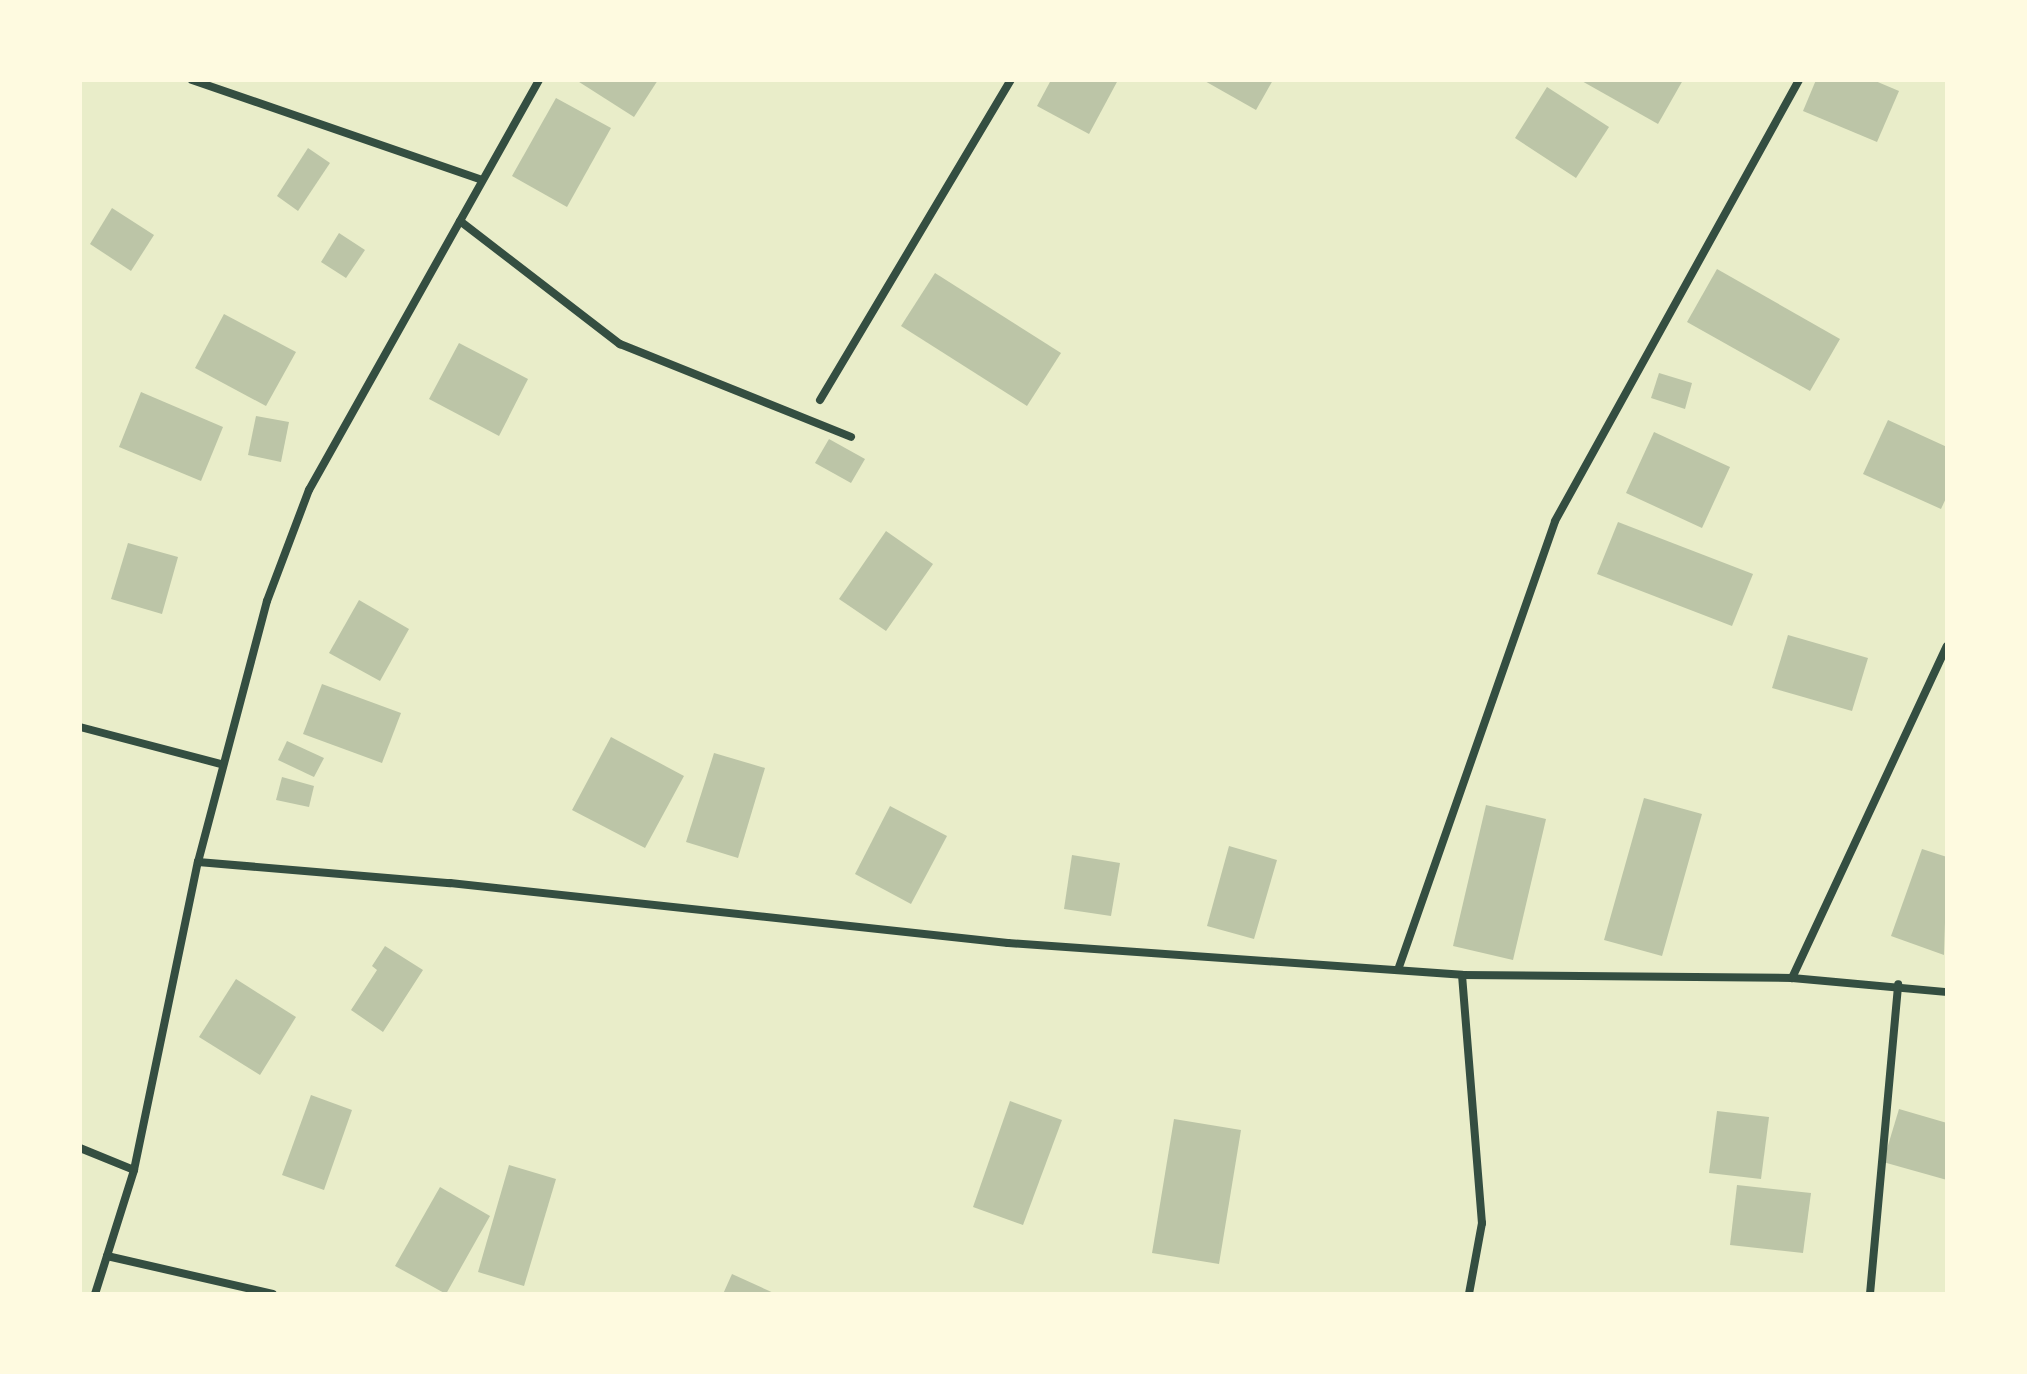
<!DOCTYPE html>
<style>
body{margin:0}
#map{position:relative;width:2027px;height:1374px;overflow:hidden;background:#e9edc9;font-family:"IBM Plex Sans",sans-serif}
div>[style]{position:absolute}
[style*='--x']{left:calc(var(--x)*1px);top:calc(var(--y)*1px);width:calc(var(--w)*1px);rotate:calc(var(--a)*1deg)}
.building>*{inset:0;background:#bcc5a7}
.minor>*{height:8px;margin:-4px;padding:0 4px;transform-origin:4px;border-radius:4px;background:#344e41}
span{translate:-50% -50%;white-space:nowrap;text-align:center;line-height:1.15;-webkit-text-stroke:7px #fefae0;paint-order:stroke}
.frame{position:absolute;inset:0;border:82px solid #fefae0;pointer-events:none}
</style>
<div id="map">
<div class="building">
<div style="clip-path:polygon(576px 80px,658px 80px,634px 117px)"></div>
<div style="clip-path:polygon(1051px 80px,1118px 80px,1089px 134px,1037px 106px)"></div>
<div style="clip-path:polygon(1203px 80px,1273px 80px,1256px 110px)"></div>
<div style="clip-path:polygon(1580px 80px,1683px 80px,1658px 124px)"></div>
<div style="clip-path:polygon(1816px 80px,1873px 80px,1899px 91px,1877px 142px,1803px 111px)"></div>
<div style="clip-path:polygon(1547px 87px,1609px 127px,1576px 178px,1515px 138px)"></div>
<div style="clip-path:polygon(556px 98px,611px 128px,567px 207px,512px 176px)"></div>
<div style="clip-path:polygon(308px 148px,330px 163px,298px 211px,277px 196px)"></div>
<div style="clip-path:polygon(112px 208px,154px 235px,131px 271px,90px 244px)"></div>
<div style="clip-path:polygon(339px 233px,365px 250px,346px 278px,321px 262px)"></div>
<div style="clip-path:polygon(1717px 269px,1840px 339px,1810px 391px,1687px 322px)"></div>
<div style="clip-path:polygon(935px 273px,1061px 353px,1027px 406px,901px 326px)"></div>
<div style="clip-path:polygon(224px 314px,296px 352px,266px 406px,195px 368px)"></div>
<div style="clip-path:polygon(459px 343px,528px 379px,499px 436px,429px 399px)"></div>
<div style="clip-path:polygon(1659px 373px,1692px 383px,1685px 409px,1651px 398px)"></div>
<div style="clip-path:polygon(141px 392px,223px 427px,201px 481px,119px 447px)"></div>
<div style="clip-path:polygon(256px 416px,289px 422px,281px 462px,248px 455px)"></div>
<div style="clip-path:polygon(1888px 420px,1947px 447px,1947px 496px,1941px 509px,1863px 474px)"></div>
<div style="clip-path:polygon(1654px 432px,1730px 467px,1702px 528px,1626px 493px)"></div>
<div style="clip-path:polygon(829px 439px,865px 459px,851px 483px,815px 463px)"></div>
<div style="clip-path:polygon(1618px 522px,1753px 574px,1732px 626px,1597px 574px)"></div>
<div style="clip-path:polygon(886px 531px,933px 564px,886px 631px,839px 599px)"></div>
<div style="clip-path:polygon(128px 543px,178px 557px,162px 614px,111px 599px)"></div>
<div style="clip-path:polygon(359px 600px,409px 629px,380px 681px,329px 653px)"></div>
<div style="clip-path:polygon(1788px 635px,1868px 658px,1852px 711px,1772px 688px)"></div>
<div style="clip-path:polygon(322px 684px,401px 713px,382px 763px,303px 734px)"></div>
<div style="clip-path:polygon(611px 737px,684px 776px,645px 848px,572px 810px)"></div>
<div style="clip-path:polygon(287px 741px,324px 758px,314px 777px,278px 760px)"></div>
<div style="clip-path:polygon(714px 753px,765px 768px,738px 858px,686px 842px)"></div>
<div style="clip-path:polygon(282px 777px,314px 786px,309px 807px,276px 800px)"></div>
<div style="clip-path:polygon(1644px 798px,1702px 814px,1662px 956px,1604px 940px)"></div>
<div style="clip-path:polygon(1486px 805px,1546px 819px,1513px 960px,1453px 946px)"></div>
<div style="clip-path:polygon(890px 806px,947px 836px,911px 904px,855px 874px)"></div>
<div style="clip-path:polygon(1229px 846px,1277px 860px,1254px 939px,1207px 926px)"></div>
<div style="clip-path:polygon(1922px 849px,1947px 857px,1944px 955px,1891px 936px)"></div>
<div style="clip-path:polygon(1072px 855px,1120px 863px,1111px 916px,1064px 909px)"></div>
<div style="clip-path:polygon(385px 946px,423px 970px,383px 1032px,351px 1010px,377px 970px,372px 966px)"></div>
<div style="clip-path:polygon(236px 979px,296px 1017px,260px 1075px,199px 1037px)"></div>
<div style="clip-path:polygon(311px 1095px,352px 1110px,324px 1190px,282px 1175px)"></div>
<div style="clip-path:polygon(1010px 1101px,1062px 1120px,1023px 1225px,973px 1207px)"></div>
<div style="clip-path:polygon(1899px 1109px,1947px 1123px,1947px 1180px,1883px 1162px)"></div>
<div style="clip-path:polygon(1717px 1111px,1769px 1117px,1761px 1179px,1709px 1173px)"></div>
<div style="clip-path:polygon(1174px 1119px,1241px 1130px,1219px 1264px,1152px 1253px)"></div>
<div style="clip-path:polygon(509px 1165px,556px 1179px,524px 1286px,478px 1272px)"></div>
<div style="clip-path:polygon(1737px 1185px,1811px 1193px,1803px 1253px,1730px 1245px)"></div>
<div style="clip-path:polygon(440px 1187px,490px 1216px,446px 1294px,395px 1266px)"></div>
<div style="clip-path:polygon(732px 1274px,776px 1294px,723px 1294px)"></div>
</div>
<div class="minor">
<div style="--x:192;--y:80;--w:307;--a:19"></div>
<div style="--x:460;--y:221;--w:202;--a:37.6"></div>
<div style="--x:620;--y:344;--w:249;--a:21.9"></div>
<div style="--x:820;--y:400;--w:373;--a:-59.2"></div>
<div style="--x:80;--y:727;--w:146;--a:14.7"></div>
<div style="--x:198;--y:862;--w:253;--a:4.8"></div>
<div style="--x:450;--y:883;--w:561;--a:6.14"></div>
<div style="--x:1008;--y:943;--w:455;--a:4"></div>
<div style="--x:1462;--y:975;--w:330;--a:0.5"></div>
<div style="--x:1792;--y:978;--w:156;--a:5.2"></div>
<div style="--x:1399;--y:967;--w:472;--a:-70.7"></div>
<div style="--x:1555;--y:521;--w:504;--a:-61.04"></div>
<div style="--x:1462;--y:975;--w:249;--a:85.4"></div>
<div style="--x:1482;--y:1223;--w:72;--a:100.4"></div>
<div style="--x:1792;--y:978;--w:366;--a:-65"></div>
<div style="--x:80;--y:1148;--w:58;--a:22.2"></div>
<div style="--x:107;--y:1256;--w:170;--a:12.9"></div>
<div style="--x:95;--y:1294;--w:130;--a:-72.5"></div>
<div style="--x:134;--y:1170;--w:315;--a:-78.3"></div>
<div style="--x:198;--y:862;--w:270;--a:-75.2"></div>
<div style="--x:267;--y:601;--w:119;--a:-69.3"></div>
<div style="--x:309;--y:490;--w:470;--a:-60.7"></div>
<div style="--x:1870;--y:1294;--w:311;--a:-84.8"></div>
</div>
<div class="frame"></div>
</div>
